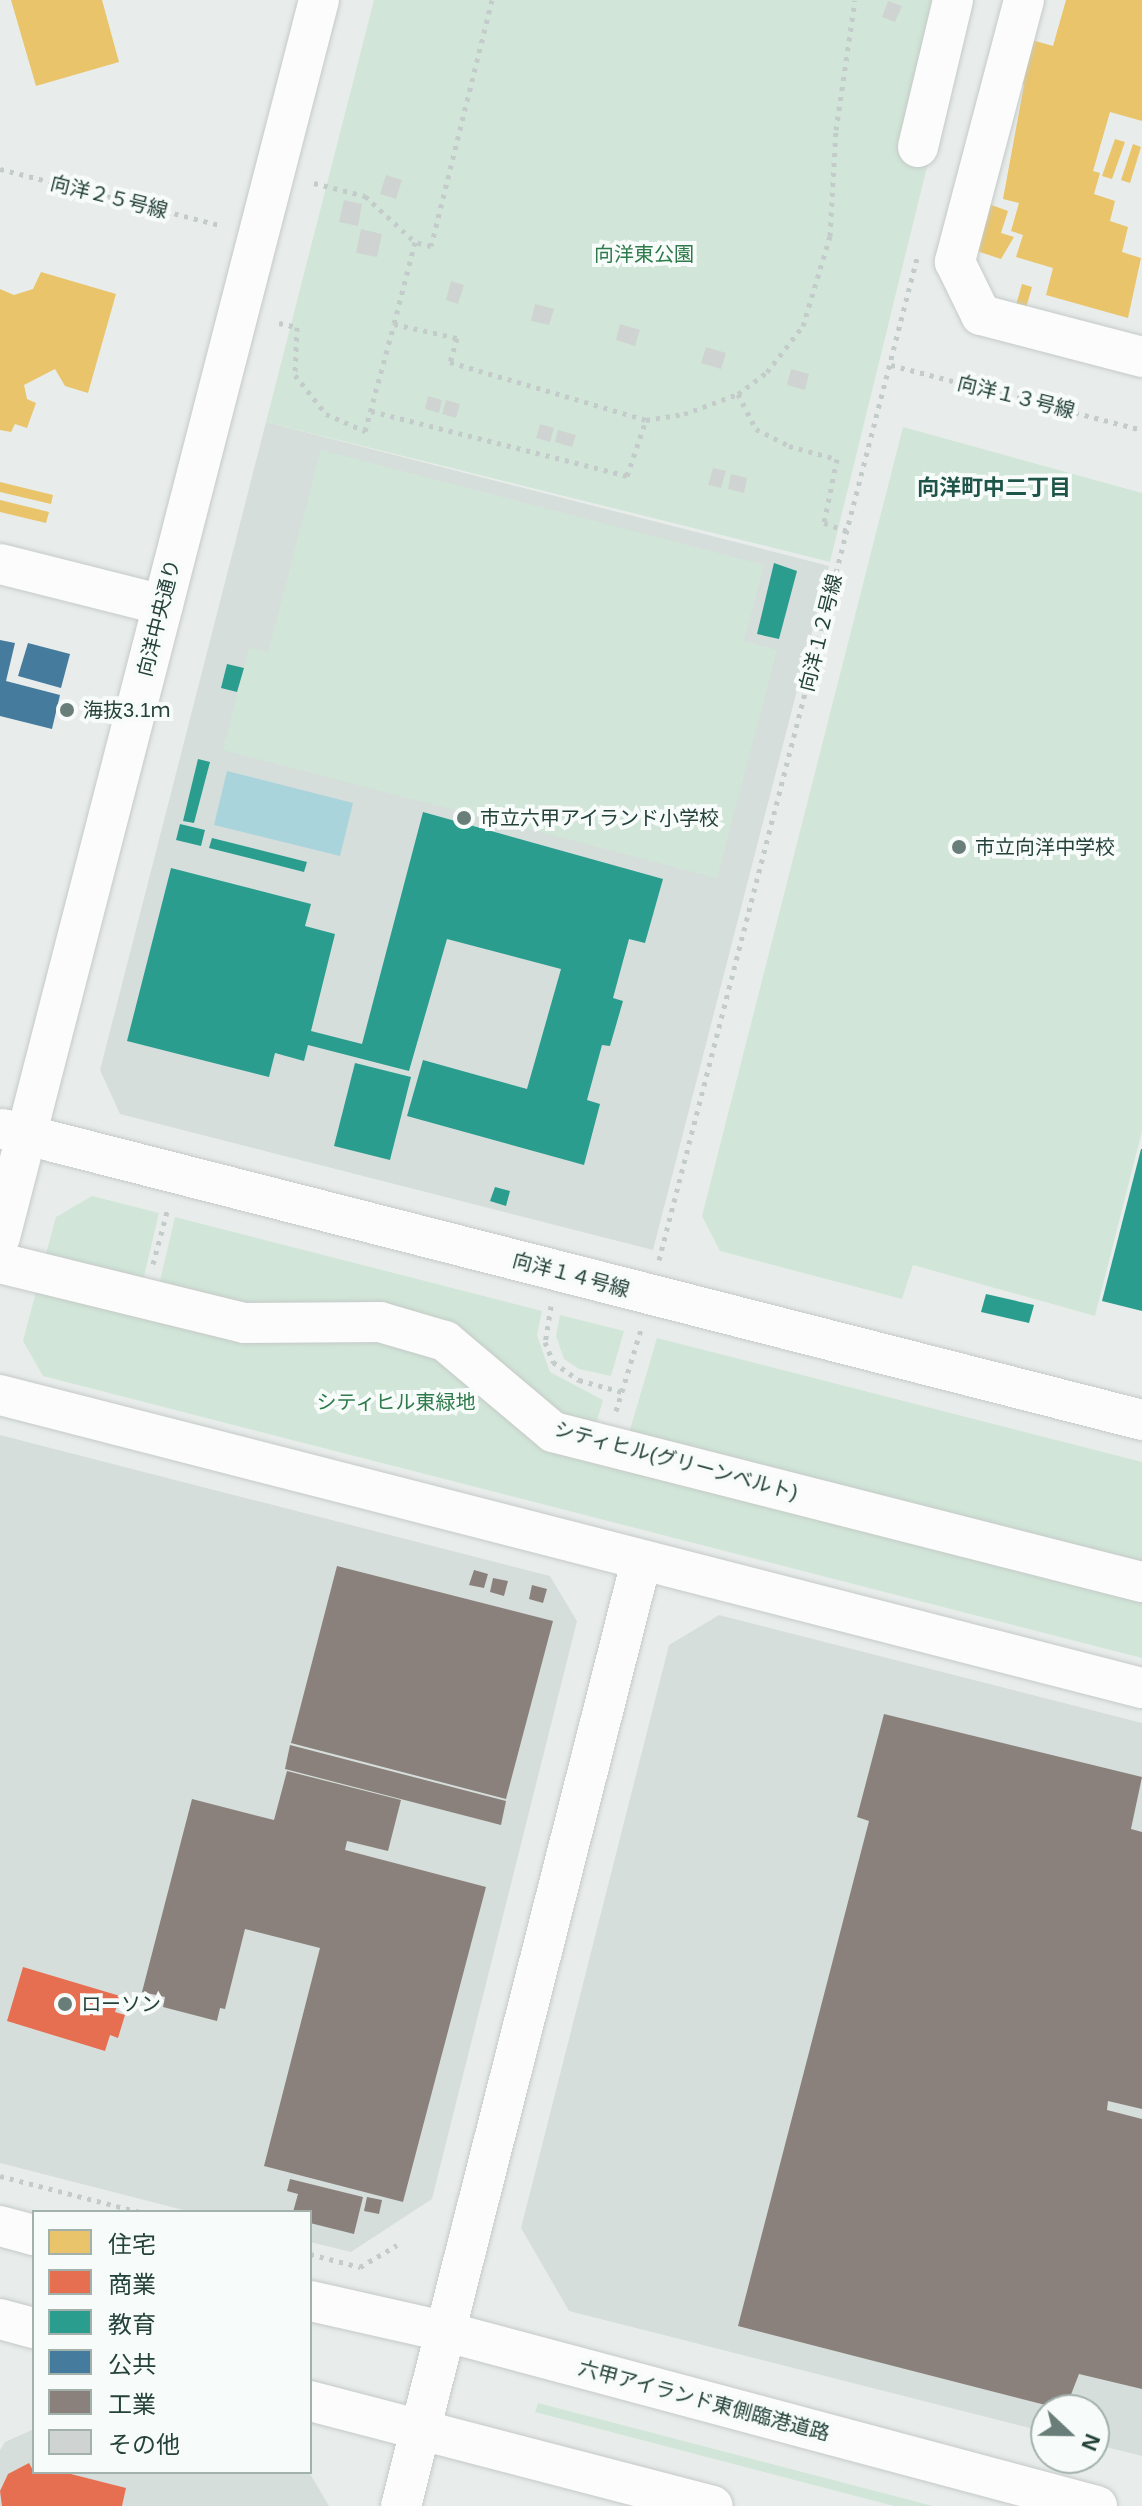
<!DOCTYPE html>
<meta charset="utf-8">
<style>
body{margin:0}
#map{position:relative;width:1142px;height:2506px;overflow:hidden;background:#e8edeb;font-family:Arial,"Noto Sans JP",sans-serif}
div>[style]{position:absolute}
[style*='--x']{left:calc(var(--x)*1px);top:calc(var(--y)*1px);width:calc(var(--w)*1px);rotate:calc(var(--a)*1deg)}
.built>*{inset:0;background:#d6dedb}
.green>*{inset:0;background:#d1e6d8}
.water>*{inset:0;background:#a9d4db}
.homes>*{inset:0;background:#e9c46a}
.shops>*{inset:0;background:#e76f51}
.schools>*{inset:0;background:#2a9d8f}
.public>*{inset:0;background:#457b9d}
.industry>*{inset:0;background:#8a817c}
.building>*{inset:0;background:#cfd4d2}
.path>*{height:5px;margin-top:-2.5px;transform-origin:0;background:repeating-linear-gradient(90deg,#c3ccca 0 4px,transparent 0 10px)}
.roads{filter:drop-shadow(0 0 2px #c5cac8) drop-shadow(0 0 2px #c5cac8)}
.minor>*{height:40px;margin:-20px;padding:0 20px;transform-origin:20px;border-radius:20px;background:#fcfcfc}
.dots>*{width:22px;height:22px;translate:-50% -50%;box-sizing:border-box;border:4px solid #f7fbf9;border-radius:50%}
span{translate:-50% -50%;white-space:nowrap;text-align:center;line-height:1.15;-webkit-text-stroke:8px #f7fbf9;paint-order:stroke}
.street-label{font-size:20px;color:#24423a}
.park-label{font-size:20px;color:#2d7a4b}
.poi-label{font-size:20px;color:#24423a}
.left{translate:0 -50%;text-align:left}
.neighbourhood-label{font-size:22px;color:#1f5548;font-weight:700}
.legend{position:absolute;left:32px;top:2210px;width:280px;height:264px;box-sizing:border-box;background:#f7fbf9;border:2px solid #a3b1ad;margin:0;padding:10px 14px;list-style:none;font-size:24px;color:#24423a}
.legend li{display:flex;align-items:center;gap:16px;height:40px}
.legend b{width:40px;border:2px solid #a3b1ad}
.north{position:absolute;left:1030px;top:2394px;width:80px;height:80px;box-sizing:border-box;background:#f7fbf9;border:2px solid #a3b1ad;border-radius:50%;rotate:112deg;font-size:22px;font-weight:700;line-height:32px;text-align:center;color:#24423a}
.north::after{content:'';display:block;margin:auto;width:28px;height:36px;background:#697e78;clip-path:polygon(50% 0,100% 100%,50% 72%,0 100%)}
</style>
<div id="map">
<div class="built">
<div style="clip-path:polygon(266px 422px,829px 566px,653px 1250px,120px 1114px,100px 1070px)"></div>
<div style="clip-path:polygon(0 1435px,550px 1576px,577px 1621px,432px 2199px,351px 2252px,310px 2242px,310px 2212px,191px 2212px,0 2163px)"></div>
<div style="clip-path:polygon(719px 1615px,1142px 1723px,1142px 2456px,1094px 2444px,1094px 2410px,1046px 2410px,1046px 2432px,569px 2311px,521px 2228px,669px 1645px)"></div>
<div style="clip-path:polygon(34px 2429px,34px 2472px,309px 2472px,329px 2506px,0 2506px,0 2450px,5px 2442px)"></div>
</div>
<div class="green">
<div style="clip-path:polygon(374px 0,968px 0,830px 562px,266px 422px)"></div>
<div style="clip-path:polygon(903px 427px,1142px 493px,1142px 1131px,1095px 1316px,913px 1265px,902px 1299px,720px 1251px,702px 1216px)"></div>
<div style="clip-path:polygon(321px 450px,764px 565px,744px 641px,777px 650px,717px 878px,223px 750px,249px 648px,268px 653px)"></div>
<div style="clip-path:polygon(92px 1196px,159px 1213px,142px 1285px,44px 1261px,56px 1217px)"></div>
<div style="clip-path:polygon(175px 1217px,542px 1311px,537px 1335px,550px 1372px,603px 1400px,594px 1431px,572px 1426px,476px 1349px,265px 1315px,158px 1289px)"></div>
<div style="clip-path:polygon(38px 1284px,428px 1346px,517px 1413px,1142px 1593px,1142px 1658px,43px 1376px,23px 1341px)"></div>
<div style="clip-path:polygon(560px 1315px,624px 1331px,611px 1376px,579px 1369px,564px 1359px,556px 1336px)"></div>
<div style="clip-path:polygon(657px 1338px,1142px 1462px,1142px 1572px,627px 1440px)"></div>
<div style="clip-path:polygon(538px 2403px,933px 2506px,894px 2506px,535px 2412px)"></div>
</div>
<div class="water">
<div style="clip-path:polygon(227px 771px,353px 803px,340px 856px,214px 825px)"></div>
</div>
<div class="homes">
<div style="clip-path:polygon(11px 0,102px 0,119px 62px,36px 86px)"></div>
<div style="clip-path:polygon(1066px 0,1142px 0,1142px 121px,1110px 112px,1093px 171px,1100px 173px,1094px 194px,1115px 201px,1110px 221px,1128px 227px,1122px 252px,1141px 258px,1128px 318px,1046px 295px,1053px 268px,1016px 257px,1023px 235px,1011px 231px,1019px 203px,1003px 199px,1024px 85px,1015px 82px,1028px 39px,1053px 46px)"></div>
<div style="clip-path:polygon(1115px 139px,1125px 142px,1112px 179px,1102px 176px)"></div>
<div style="clip-path:polygon(1133px 144px,1141px 147px,1130px 183px,1121px 180px)"></div>
<div style="clip-path:polygon(986px 203px,1008px 211px,1001px 233px,1014px 237px,1001px 259px,971px 249px)"></div>
<div style="clip-path:polygon(41px 272px,116px 294px,88px 393px,65px 386px,55px 369px,24px 385px,27px 399px,36px 403px,27px 428px,15px 424px,11px 432px,0 430px,0 289px,14px 295px,33px 289px)"></div>
<div style="clip-path:polygon(1022px 284px,1032px 287px,1026px 308px,1016px 305px)"></div>
<div style="clip-path:polygon(0 482px,53px 495px,51px 504px,0 492px)"></div>
<div style="clip-path:polygon(0 500px,49px 512px,46px 523px,0 512px)"></div>
</div>
<div class="shops">
<div style="clip-path:polygon(23px 1967px,120px 1996px,115px 2012px,125px 2015px,118px 2038px,110px 2035px,105px 2051px,7px 2021px)"></div>
<div style="clip-path:polygon(29px 2463px,34px 2472px,63px 2472px,126px 2488px,122px 2506px,2px 2506px,0 2491px,8px 2474px)"></div>
</div>
<div class="schools">
<div style="clip-path:polygon(774px 563px,797px 571px,779px 639px,757px 634px)"></div>
<div style="clip-path:polygon(227px 664px,244px 668px,237px 692px,221px 688px)"></div>
<div style="clip-path:polygon(198px 759px,210px 762px,194px 823px,183px 821px)"></div>
<div style="clip-path:polygon(423px 812px,663px 879px,645px 943px,629px 939px,613px 998px,623px 1001px,610px 1046px,602px 1045px,587px 1100px,600px 1104px,584px 1165px,407px 1116px,423px 1060px,527px 1089px,561px 969px,447px 939px,409px 1071px,308px 1045px,304px 1061px,275px 1053px,269px 1077px,127px 1041px,171px 868px,311px 904px,305px 926px,335px 934px,311px 1031px,362px 1044px)"></div>
<div style="clip-path:polygon(180px 824px,205px 830px,201px 846px,176px 840px)"></div>
<div style="clip-path:polygon(212px 838px,307px 862px,304px 872px,209px 848px)"></div>
<div style="clip-path:polygon(355px 1063px,411px 1077px,390px 1160px,334px 1146px)"></div>
<div style="clip-path:polygon(1141px 1149px,1142px 1149px,1142px 1311px,1102px 1301px)"></div>
<div style="clip-path:polygon(495px 1187px,510px 1191px,506px 1206px,490px 1201px)"></div>
<div style="clip-path:polygon(986px 1294px,1034px 1305px,1029px 1323px,981px 1312px)"></div>
</div>
<div class="public">
<div style="clip-path:polygon(0 640px,15px 643px,6px 681px,60px 695px,52px 729px,0 716px)"></div>
<div style="clip-path:polygon(28px 643px,70px 654px,61px 688px,18px 676px)"></div>
</div>
<div class="industry">
<div style="clip-path:polygon(337px 1566px,553px 1621px,506px 1799px,291px 1743px)"></div>
<div style="clip-path:polygon(474px 1570px,488px 1574px,484px 1588px,469px 1585px)"></div>
<div style="clip-path:polygon(493px 1578px,508px 1581px,504px 1596px,490px 1592px)"></div>
<div style="clip-path:polygon(532px 1585px,547px 1589px,543px 1603px,529px 1599px)"></div>
<div style="clip-path:polygon(884px 1714px,1142px 1777px,1131px 1829px,1142px 1832px,1142px 2109px,1108px 2101px,1107px 2110px,1142px 2119px,1142px 2389px,1079px 2374px,1065px 2410px,738px 2326px,869px 1821px,857px 1817px)"></div>
<div style="clip-path:polygon(290px 1745px,506px 1801px,501px 1825px,285px 1769px)"></div>
<div style="clip-path:polygon(287px 1771px,401px 1800px,388px 1851px,347px 1841px,345px 1850px,486px 1887px,403px 2202px,264px 2166px,320px 1948px,245px 1929px,225px 2009px,220px 2008px,217px 2021px,163px 2007px,165px 1997px,142px 1992px,192px 1799px,274px 1820px)"></div>
<div style="clip-path:polygon(290px 2179px,363px 2197px,354px 2234px,310px 2223px,310px 2212px,293px 2212px,298px 2194px,287px 2191px)"></div>
<div style="clip-path:polygon(367px 2197px,382px 2200px,379px 2214px,364px 2211px)"></div>
</div>
<div class="building">
<div style="clip-path:polygon(888px 1px,902px 6px,895px 22px,882px 17px)"></div>
<div style="clip-path:polygon(386px 175px,402px 180px,396px 199px,380px 194px)"></div>
<div style="clip-path:polygon(344px 200px,362px 204px,358px 226px,339px 222px)"></div>
<div style="clip-path:polygon(361px 229px,382px 234px,377px 257px,356px 253px)"></div>
<div style="clip-path:polygon(451px 281px,464px 285px,458px 304px,446px 300px)"></div>
<div style="clip-path:polygon(535px 304px,554px 309px,549px 325px,531px 321px)"></div>
<div style="clip-path:polygon(620px 324px,640px 330px,635px 346px,616px 340px)"></div>
<div style="clip-path:polygon(706px 347px,726px 353px,721px 369px,701px 363px)"></div>
<div style="clip-path:polygon(791px 369px,809px 374px,805px 390px,787px 385px)"></div>
<div style="clip-path:polygon(428px 396px,442px 400px,439px 413px,425px 409px)"></div>
<div style="clip-path:polygon(446px 400px,460px 404px,456px 418px,442px 414px)"></div>
<div style="clip-path:polygon(540px 424px,554px 428px,550px 442px,536px 438px)"></div>
<div style="clip-path:polygon(558px 430px,576px 435px,572px 447px,555px 442px)"></div>
<div style="clip-path:polygon(713px 468px,726px 471px,721px 488px,708px 485px)"></div>
<div style="clip-path:polygon(731px 474px,747px 478px,744px 493px,728px 489px)"></div>
</div>
<div class="path">
<div style="--x:492;--y:0;--w:253;--a:103.9"></div>
<div style="--x:431;--y:246;--w:16;--a:-166"></div>
<div style="--x:415;--y:242;--w:85;--a:104.4"></div>
<div style="--x:394;--y:324;--w:65;--a:12.5"></div>
<div style="--x:457;--y:338;--w:25;--a:106"></div>
<div style="--x:450;--y:362;--w:204;--a:16.5"></div>
<div style="--x:646;--y:420;--w:38;--a:-9"></div>
<div style="--x:684;--y:414;--w:58;--a:-20.3"></div>
<div style="--x:738;--y:394;--w:36;--a:-37"></div>
<div style="--x:767;--y:372;--w:58;--a:-52"></div>
<div style="--x:803;--y:326;--w:94;--a:-73.3"></div>
<div style="--x:830;--y:236;--w:106;--a:-86.8"></div>
<div style="--x:836;--y:130;--w:131;--a:-81.7"></div>
<div style="--x:0;--y:169;--w:226;--a:14.3"></div>
<div style="--x:314;--y:183;--w:53;--a:14.3"></div>
<div style="--x:365;--y:196;--w:68;--a:42.6"></div>
<div style="--x:279;--y:323;--w:18;--a:13"></div>
<div style="--x:297;--y:327;--w:48;--a:92.4"></div>
<div style="--x:295;--y:375;--w:50;--a:51.5"></div>
<div style="--x:326;--y:414;--w:43;--a:23.6"></div>
<div style="--x:365;--y:431;--w:111;--a:-74.8"></div>
<div style="--x:891;--y:365;--w:259;--a:14.5"></div>
<div style="--x:738;--y:394;--w:39;--a:63"></div>
<div style="--x:756;--y:429;--w:37;--a:27"></div>
<div style="--x:789;--y:446;--w:50;--a:15.2"></div>
<div style="--x:837;--y:459;--w:65;--a:101.5"></div>
<div style="--x:824;--y:523;--w:24;--a:19"></div>
<div style="--x:371;--y:411;--w:264;--a:14.2"></div>
<div style="--x:627;--y:476;--w:59;--a:-71.3"></div>
<div style="--x:659;--y:1260;--w:1035;--a:-75.56"></div>
<div style="--x:153;--y:1264;--w:58;--a:-75"></div>
<div style="--x:551;--y:1306;--w:36;--a:99"></div>
<div style="--x:545;--y:1342;--w:22;--a:68"></div>
<div style="--x:553;--y:1362;--w:32;--a:35"></div>
<div style="--x:579;--y:1380;--w:45;--a:15.6"></div>
<div style="--x:616;--y:1411;--w:86;--a:-73"></div>
<div style="--x:0;--y:2176;--w:145;--a:14.4"></div>
<div style="--x:310;--y:2254;--w:52;--a:14.6"></div>
<div style="--x:360;--y:2267;--w:43;--a:-30.7"></div>
</div>
<div class="roads">
<div class="minor">
<div style="--x:1024;--y:0;--w:271;--a:104.8"></div>
<div style="--x:955;--y:262;--w:59;--a:63.9"></div>
<div style="--x:981;--y:315;--w:166;--a:14.6"></div>
<div style="--x:918;--y:147;--w:151;--a:-76.6"></div>
<div style="--x:0;--y:564;--w:168;--a:14.1"></div>
<div style="--x:3;--y:1129;--w:1176;--a:14.33"></div>
<div style="--x:0;--y:1237;--w:1277;--a:-75.54"></div>
<div style="--x:0;--y:1263;--w:251;--a:13.8"></div>
<div style="--x:244;--y:1323;--w:136;--a:-0.4"></div>
<div style="--x:380;--y:1322;--w:68;--a:16.3"></div>
<div style="--x:445;--y:1341;--w:141;--a:40.1"></div>
<div style="--x:553;--y:1432;--w:608;--a:14.29"></div>
<div style="--x:0;--y:1395;--w:1179;--a:14.39"></div>
<div style="--x:0;--y:2226;--w:35;--a:15"></div>
<div style="--x:310;--y:2301;--w:136;--a:12.7"></div>
<div style="--x:443;--y:2331;--w:677;--a:14.98"></div>
<div style="--x:0;--y:2319;--w:35;--a:15"></div>
<div style="--x:310;--y:2401;--w:416;--a:14.6"></div>
<div style="--x:401;--y:2506;--w:974;--a:-75.74"></div>
</div>
</div>
<div class="dots">
<div style="left:67px;top:710px;background:#697e78"></div>
<div style="left:464px;top:818px;background:#697e78"></div>
<div style="left:959px;top:847px;background:#697e78"></div>
<div style="left:65px;top:2004px;background:#697e78"></div>
</div>
<div class="street-label">
<span style="left:109px;top:197px;rotate:14deg">向洋２５号線</span>
<span style="left:1016px;top:397px;rotate:14deg">向洋１３号線</span>
<span style="left:159px;top:618px;rotate:-76deg">向洋中央通り</span>
<span style="left:821px;top:633px;rotate:-76deg">向洋１２号線</span>
<span style="left:571px;top:1275px;rotate:15deg">向洋１４号線</span>
<span style="left:676px;top:1461px;rotate:15deg">シティヒル(グリーンベルト)</span>
<span style="left:704px;top:2401px;rotate:15deg">六甲アイランド東側臨港道路</span>
</div>
<div class="park-label">
<span style="left:644px;top:254px">向洋東公園</span>
<span style="left:396px;top:1402px">シティヒル東緑地</span>
</div>
<div class="poi-label">
<span class="left" style="left:83px;top:710px">海抜3.1ｍ</span>
<span class="left" style="left:480px;top:818px">市立六甲アイランド小学校</span>
<span class="left" style="left:975px;top:847px">市立向洋中学校</span>
<span class="left" style="left:81px;top:2004px">ローソン</span>
</div>
<div class="neighbourhood-label">
<span style="left:994px;top:488px">向洋町中二丁目</span>
</div>
<ul class="legend">
<li><b style="height:22px;background:#e9c46a"></b>住宅</li>
<li><b style="height:22px;background:#e76f51"></b>商業</li>
<li><b style="height:22px;background:#2a9d8f"></b>教育</li>
<li><b style="height:22px;background:#457b9d"></b>公共</li>
<li><b style="height:22px;background:#8a817c"></b>工業</li>
<li><b style="height:22px;background:#cfd4d2"></b>その他</li>
</ul>
<div class="north">N</div>
</div>
